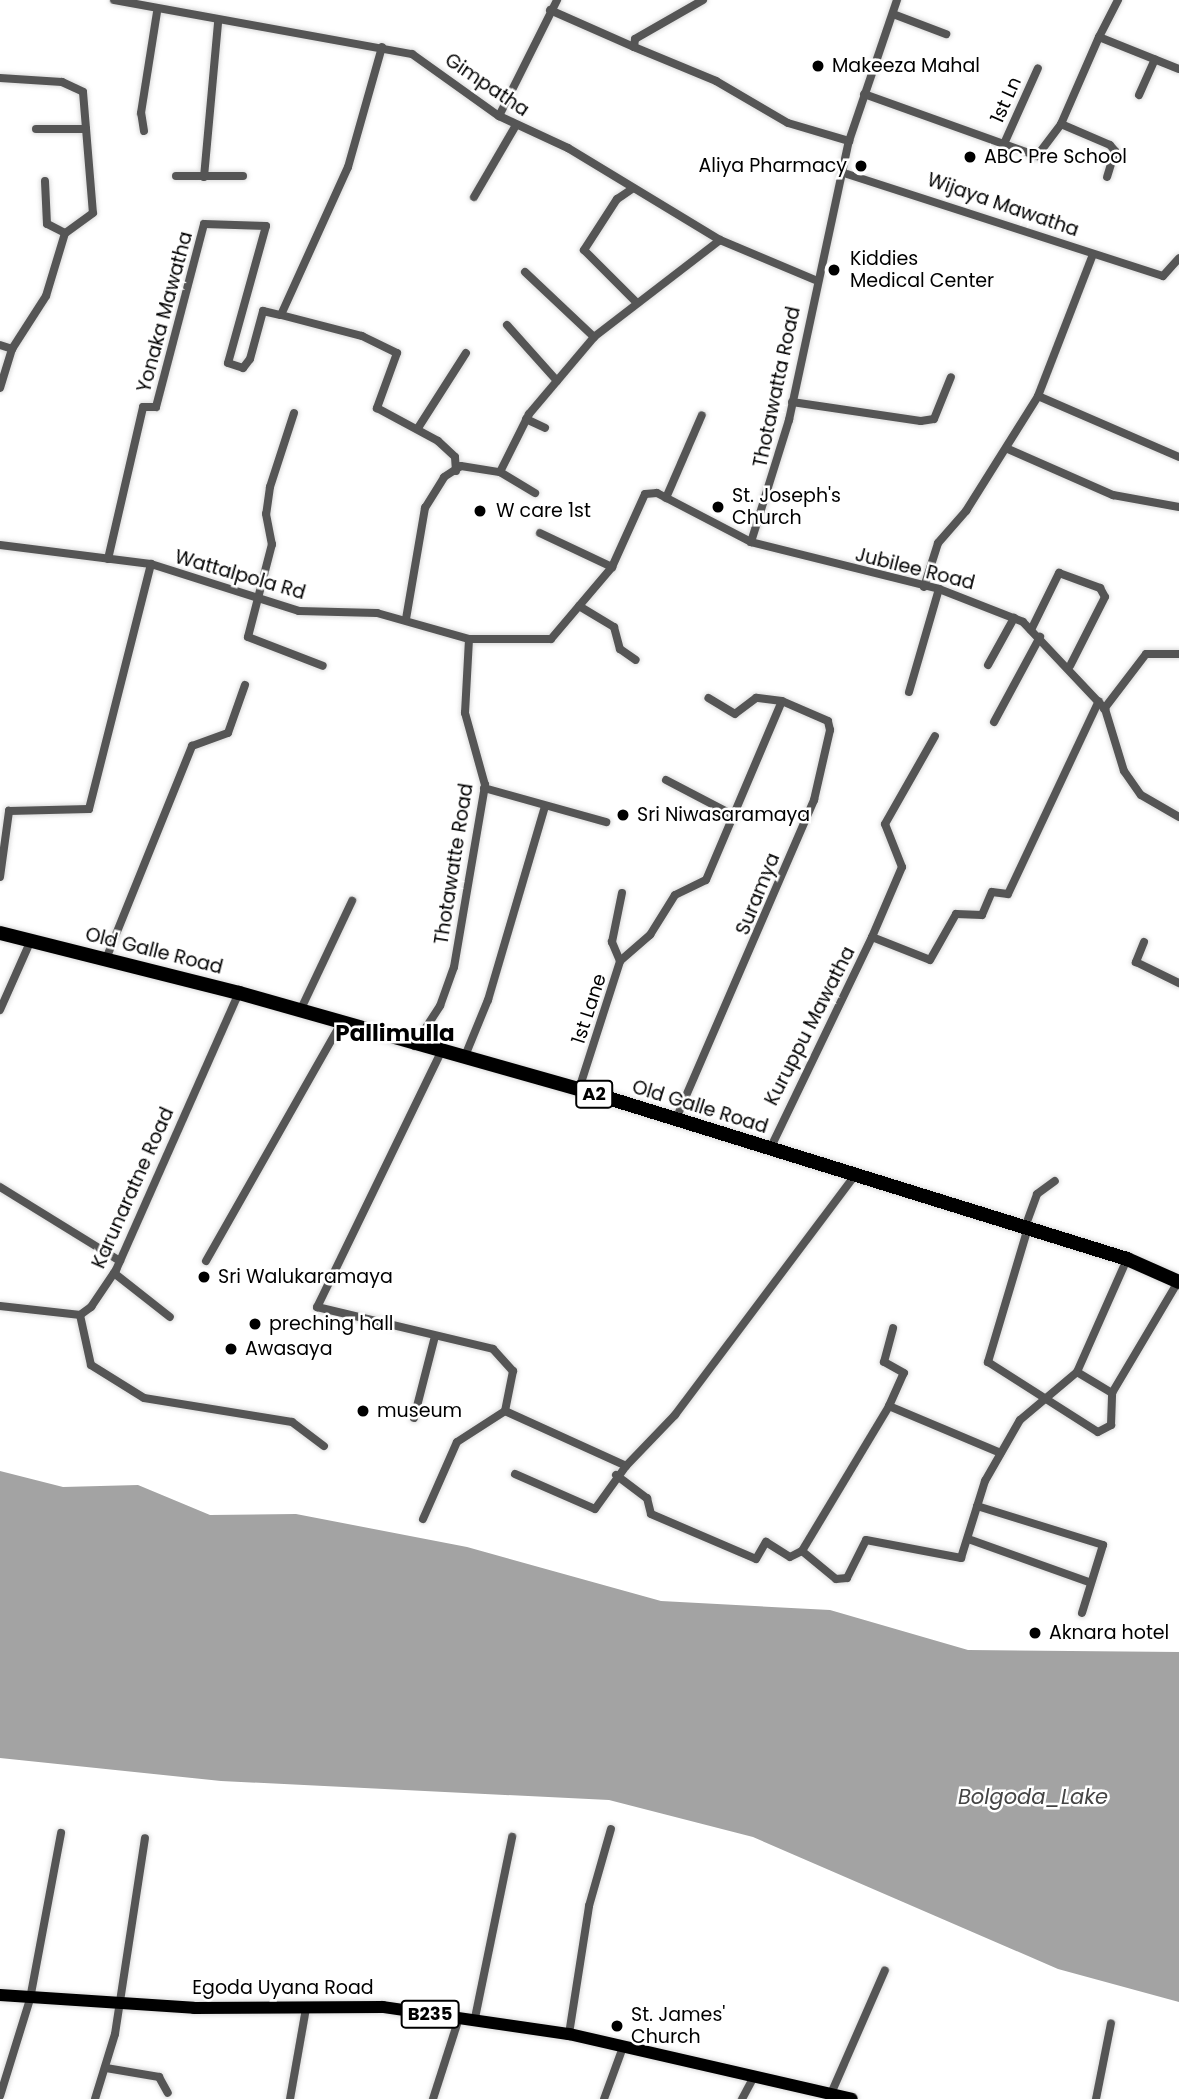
<!DOCTYPE html>
<style>
body{margin:0}
#map{position:relative;width:1179px;height:2099px;overflow:hidden;background:#fff;font-family:Poppins,sans-serif}
div>[style]{position:absolute}
[style*='--x']{left:calc(var(--x)*1px);top:calc(var(--y)*1px);width:calc(var(--w)*1px);rotate:calc(var(--a)*1deg)}
.water>*{inset:0;background:#a3a3a3}
.roads{filter:drop-shadow(0 0 2px #dbdbdb) drop-shadow(0 0 2px #dbdbdb)}
.street>*{height:8px;margin:-4px;padding:0 4px;transform-origin:4px;border-radius:4px;background:#555}
.primary>*{height:12px;margin:-6px;padding:0 6px;transform-origin:6px;border-radius:6px;background:#000}
.highway>*{height:14px;margin:-7px;padding:0 7px;transform-origin:7px;border-radius:7px;background:#000}
.dots>*{width:19px;height:19px;translate:-50% -50%;box-sizing:border-box;border:4px solid #fff;border-radius:50%}
span{translate:-50% -50%;white-space:nowrap;text-align:center;line-height:1.15;-webkit-text-stroke:5px #fff;paint-order:stroke}
.shield-label span{padding:2px 5px;background:#fff;border:2px solid;border-radius:5px;-webkit-text-stroke-width:0}
.shield-label{font-size:18px;color:#000;font-weight:700}
.poi-label{font-size:19px;color:#000}
.left{translate:0 -50%;text-align:left}
.right{translate:-100% -50%;text-align:right}
.street-label{font-size:19px;color:#000}
.water-label{font-size:21px;color:#444;font-style:italic}
.quarter-label{font-size:23px;color:#000;font-weight:700}
</style>
<div id="map">
<div class="water">
<div style="clip-path:polygon(0 1471px,63px 1487px,138px 1485px,210px 1515px,296px 1514px,467px 1547px,661px 1601px,830px 1610px,968px 1650px,1179px 1652px,1179px 2002px,1058px 1969px,753px 1837px,609px 1800px,221px 1781px,0 1758px)"></div>
</div>
<div class="roads">
<div class="street">
<div style="--x:114;--y:0;--w:303;--a:10.3"></div>
<div style="--x:412;--y:54;--w:107;--a:35.5"></div>
<div style="--x:499;--y:116;--w:76;--a:24.9"></div>
<div style="--x:568;--y:148;--w:178;--a:31.2"></div>
<div style="--x:720;--y:240;--w:103;--a:22.8"></div>
<div style="--x:703;--y:0;--w:78;--a:150.2"></div>
<div style="--x:635;--y:39;--w:8;--a:97"></div>
<div style="--x:634;--y:47;--w:89;--a:22.5"></div>
<div style="--x:716;--y:81;--w:83;--a:30.3"></div>
<div style="--x:788;--y:123;--w:64;--a:16.4"></div>
<div style="--x:550;--y:10;--w:92;--a:23.8"></div>
<div style="--x:893;--y:14;--w:57;--a:20.7"></div>
<div style="--x:1099;--y:37;--w:42;--a:-62.8"></div>
<div style="--x:382;--y:47;--w:125;--a:105.8"></div>
<div style="--x:348;--y:167;--w:162;--a:114.4"></div>
<div style="--x:281;--y:315;--w:84;--a:14.5"></div>
<div style="--x:362;--y:336;--w:39;--a:26"></div>
<div style="--x:397;--y:353;--w:59;--a:110"></div>
<div style="--x:377;--y:408;--w:69;--a:28.4"></div>
<div style="--x:438;--y:441;--w:23;--a:43"></div>
<div style="--x:455;--y:457;--w:14;--a:86"></div>
<div style="--x:0;--y:78;--w:62;--a:3.7"></div>
<div style="--x:62;--y:82;--w:23;--a:25"></div>
<div style="--x:83;--y:92;--w:121;--a:85.3"></div>
<div style="--x:93;--y:213;--w:34;--a:144"></div>
<div style="--x:864;--y:94;--w:184;--a:19.7"></div>
<div style="--x:1037;--y:156;--w:40;--a:-53"></div>
<div style="--x:1061;--y:124;--w:95;--a:-66.4"></div>
<div style="--x:1099;--y:37;--w:86;--a:21.8"></div>
<div style="--x:1139;--y:95;--w:39;--a:-66"></div>
<div style="--x:499;--y:116;--w:130;--a:-63.4"></div>
<div style="--x:1061;--y:124;--w:53;--a:23.2"></div>
<div style="--x:1110;--y:145;--w:8;--a:50"></div>
<div style="--x:1115;--y:151;--w:27;--a:107"></div>
<div style="--x:36;--y:129;--w:50;--a:0"></div>
<div style="--x:144;--y:131;--w:18;--a:-99"></div>
<div style="--x:141;--y:113;--w:102;--a:-81"></div>
<div style="--x:1003;--y:146;--w:85;--a:-65.8"></div>
<div style="--x:847;--y:174;--w:332;--a:17.9"></div>
<div style="--x:1163;--y:276;--w:24;--a:-48"></div>
<div style="--x:176;--y:176;--w:67;--a:0"></div>
<div style="--x:204;--y:177;--w:155;--a:-84.8"></div>
<div style="--x:632;--y:189;--w:18;--a:146"></div>
<div style="--x:617;--y:199;--w:61;--a:122.9"></div>
<div style="--x:584;--y:250;--w:72;--a:45"></div>
<div style="--x:474;--y:197;--w:83;--a:-59.7"></div>
<div style="--x:525;--y:272;--w:95;--a:43.3"></div>
<div style="--x:507;--y:325;--w:75;--a:48.2"></div>
<div style="--x:0;--y:345;--w:13;--a:18"></div>
<div style="--x:0;--y:388;--w:41;--a:-72.9"></div>
<div style="--x:12;--y:349;--w:63;--a:-57.3"></div>
<div style="--x:46;--y:296;--w:66;--a:-73.2"></div>
<div style="--x:65;--y:233;--w:20;--a:-153"></div>
<div style="--x:47;--y:224;--w:43;--a:-92.7"></div>
<div style="--x:1038;--y:396;--w:149;--a:-68.8"></div>
<div style="--x:792;--y:402;--w:130;--a:8.4"></div>
<div style="--x:921;--y:421;--w:13;--a:-9"></div>
<div style="--x:934;--y:419;--w:45;--a:-68"></div>
<div style="--x:294;--y:413;--w:78;--a:108"></div>
<div style="--x:270;--y:487;--w:27;--a:98"></div>
<div style="--x:266;--y:514;--w:31;--a:79"></div>
<div style="--x:272;--y:544;--w:96;--a:104.5"></div>
<div style="--x:248;--y:637;--w:80;--a:21.1"></div>
<div style="--x:526;--y:419;--w:21;--a:25"></div>
<div style="--x:418;--y:428;--w:89;--a:-57.4"></div>
<div style="--x:1008;--y:449;--w:115;--a:23.7"></div>
<div style="--x:1113;--y:495;--w:67;--a:10.3"></div>
<div style="--x:500;--y:472;--w:41;--a:31"></div>
<div style="--x:666;--y:498;--w:90;--a:-66.6"></div>
<div style="--x:540;--y:533;--w:80;--a:25.3"></div>
<div style="--x:751;--y:542;--w:194;--a:14"></div>
<div style="--x:939;--y:589;--w:90;--a:21.4"></div>
<div style="--x:1023;--y:622;--w:120;--a:46.7"></div>
<div style="--x:1105;--y:709;--w:65;--a:73"></div>
<div style="--x:1124;--y:771;--w:29;--a:55"></div>
<div style="--x:1141;--y:795;--w:44;--a:30.1"></div>
<div style="--x:0;--y:545;--w:152;--a:7.2"></div>
<div style="--x:151;--y:564;--w:155;--a:17.6"></div>
<div style="--x:299;--y:611;--w:78;--a:1.5"></div>
<div style="--x:377;--y:613;--w:96;--a:15.8"></div>
<div style="--x:469;--y:639;--w:82;--a:0"></div>
<div style="--x:551;--y:639;--w:94;--a:-49.7"></div>
<div style="--x:612;--y:567;--w:80;--a:-65.7"></div>
<div style="--x:645;--y:494;--w:12;--a:-5"></div>
<div style="--x:657;--y:493;--w:106;--a:27.5"></div>
<div style="--x:751;--y:542;--w:128;--a:-72.7"></div>
<div style="--x:789;--y:420;--w:285;--a:-77.9"></div>
<div style="--x:849;--y:141;--w:149;--a:-71.2"></div>
<div style="--x:108;--y:559;--w:156;--a:-77"></div>
<div style="--x:143;--y:407;--w:13;--a:0"></div>
<div style="--x:156;--y:407;--w:189;--a:-75.3"></div>
<div style="--x:204;--y:224;--w:62;--a:1.8"></div>
<div style="--x:266;--y:226;--w:142;--a:105.5"></div>
<div style="--x:228;--y:363;--w:16;--a:18"></div>
<div style="--x:243;--y:368;--w:11;--a:-52"></div>
<div style="--x:250;--y:359;--w:50;--a:-74.8"></div>
<div style="--x:263;--y:311;--w:18;--a:13"></div>
<div style="--x:924;--y:587;--w:46;--a:-72.3"></div>
<div style="--x:938;--y:543;--w:43;--a:-48.8"></div>
<div style="--x:966;--y:511;--w:136;--a:-57.9"></div>
<div style="--x:1038;--y:396;--w:154;--a:23.4"></div>
<div style="--x:579;--y:606;--w:41;--a:31"></div>
<div style="--x:614;--y:627;--w:23;--a:75"></div>
<div style="--x:620;--y:649;--w:19;--a:35"></div>
<div style="--x:406;--y:619;--w:113;--a:-80.3"></div>
<div style="--x:425;--y:508;--w:36;--a:-58"></div>
<div style="--x:444;--y:477;--w:20;--a:-33"></div>
<div style="--x:461;--y:466;--w:39;--a:9"></div>
<div style="--x:500;--y:472;--w:65;--a:-63.4"></div>
<div style="--x:529;--y:414;--w:101;--a:-49.8"></div>
<div style="--x:594;--y:337;--w:159;--a:-37.6"></div>
<div style="--x:1031;--y:630;--w:64;--a:-63.8"></div>
<div style="--x:1059;--y:573;--w:44;--a:20.1"></div>
<div style="--x:1100;--y:588;--w:10;--a:61"></div>
<div style="--x:1105;--y:597;--w:77;--a:116.9"></div>
<div style="--x:988;--y:665;--w:54;--a:-61"></div>
<div style="--x:909;--y:692;--w:107;--a:-73.8"></div>
<div style="--x:1104;--y:709;--w:69;--a:-52.6"></div>
<div style="--x:1146;--y:654;--w:33;--a:0"></div>
<div style="--x:994;--y:722;--w:97;--a:-61.6"></div>
<div style="--x:666;--y:780;--w:78;--a:27.6"></div>
<div style="--x:484;--y:788;--w:127;--a:15.6"></div>
<div style="--x:0;--y:877;--w:67;--a:-82.2"></div>
<div style="--x:9;--y:811;--w:80;--a:-1.4"></div>
<div style="--x:89;--y:809;--w:253;--a:-75.8"></div>
<div style="--x:872;--y:937;--w:76;--a:-66.8"></div>
<div style="--x:902;--y:867;--w:46;--a:-111.6"></div>
<div style="--x:885;--y:824;--w:101;--a:-60.4"></div>
<div style="--x:1144;--y:942;--w:22;--a:112"></div>
<div style="--x:1136;--y:962;--w:48;--a:26"></div>
<div style="--x:106;--y:959;--w:230;--a:-68"></div>
<div style="--x:192;--y:746;--w:38;--a:-20"></div>
<div style="--x:228;--y:733;--w:51;--a:-70.5"></div>
<div style="--x:620;--y:961;--w:21;--a:-113"></div>
<div style="--x:612;--y:942;--w:50;--a:-78.5"></div>
<div style="--x:0;--y:1010;--w:77;--a:-66.1"></div>
<div style="--x:300;--y:1011;--w:122;--a:-64.7"></div>
<div style="--x:414;--y:1046;--w:48;--a:-57"></div>
<div style="--x:440;--y:1006;--w:41;--a:-70.3"></div>
<div style="--x:454;--y:967;--w:185;--a:-80.3"></div>
<div style="--x:485;--y:785;--w:75;--a:-105.5"></div>
<div style="--x:465;--y:713;--w:74;--a:-86.9"></div>
<div style="--x:442;--y:1050;--w:286;--a:115.9"></div>
<div style="--x:317;--y:1307;--w:181;--a:13.4"></div>
<div style="--x:493;--y:1349;--w:30;--a:48"></div>
<div style="--x:513;--y:1371;--w:41;--a:101.3"></div>
<div style="--x:505;--y:1411;--w:133;--a:24.4"></div>
<div style="--x:626;--y:1466;--w:71;--a:-46.1"></div>
<div style="--x:675;--y:1415;--w:295;--a:-53.1"></div>
<div style="--x:465;--y:1056;--w:61;--a:-67.7"></div>
<div style="--x:488;--y:1000;--w:202;--a:-73.6"></div>
<div style="--x:579;--y:1089;--w:134;--a:-72.2"></div>
<div style="--x:620;--y:961;--w:40;--a:-41"></div>
<div style="--x:650;--y:935;--w:47;--a:-58"></div>
<div style="--x:675;--y:895;--w:34;--a:-26"></div>
<div style="--x:706;--y:880;--w:194;--a:-67"></div>
<div style="--x:676;--y:1119;--w:348;--a:-66.6"></div>
<div style="--x:814;--y:800;--w:72;--a:-77.1"></div>
<div style="--x:830;--y:730;--w:9;--a:-103"></div>
<div style="--x:828;--y:721;--w:50;--a:-156.5"></div>
<div style="--x:782;--y:701;--w:26;--a:-173"></div>
<div style="--x:756;--y:698;--w:26;--a:143"></div>
<div style="--x:735;--y:714;--w:31;--a:-149"></div>
<div style="--x:770;--y:1149;--w:235;--a:-64.3"></div>
<div style="--x:872;--y:937;--w:62;--a:21.6"></div>
<div style="--x:930;--y:960;--w:53;--a:-60.5"></div>
<div style="--x:956;--y:914;--w:26;--a:2"></div>
<div style="--x:982;--y:915;--w:25;--a:-67"></div>
<div style="--x:992;--y:892;--w:16;--a:7"></div>
<div style="--x:1008;--y:894;--w:213;--a:-64.8"></div>
<div style="--x:0;--y:1187;--w:141;--a:31.7"></div>
<div style="--x:1024;--y:1230;--w:38;--a:-70"></div>
<div style="--x:1037;--y:1194;--w:22;--a:-36"></div>
<div style="--x:1027;--y:1231;--w:137;--a:106.6"></div>
<div style="--x:988;--y:1362;--w:130;--a:32.5"></div>
<div style="--x:1098;--y:1432;--w:15;--a:-28"></div>
<div style="--x:1111;--y:1425;--w:32;--a:-88"></div>
<div style="--x:206;--y:1261;--w:275;--a:-60.4"></div>
<div style="--x:114;--y:1273;--w:71;--a:38.2"></div>
<div style="--x:0;--y:1306;--w:81;--a:6.4"></div>
<div style="--x:80;--y:1315;--w:14;--a:-36"></div>
<div style="--x:91;--y:1307;--w:45;--a:-56"></div>
<div style="--x:116;--y:1270;--w:303;--a:-66.1"></div>
<div style="--x:80;--y:1315;--w:51;--a:77.6"></div>
<div style="--x:91;--y:1365;--w:62;--a:31.9"></div>
<div style="--x:144;--y:1398;--w:150;--a:9.2"></div>
<div style="--x:292;--y:1422;--w:40;--a:37"></div>
<div style="--x:1077;--y:1372;--w:41;--a:31"></div>
<div style="--x:1112;--y:1393;--w:129;--a:-59.3"></div>
<div style="--x:889;--y:1406;--w:36;--a:-66"></div>
<div style="--x:904;--y:1373;--w:23;--a:-151"></div>
<div style="--x:884;--y:1362;--w:35;--a:-75"></div>
<div style="--x:414;--y:1418;--w:81;--a:-75.6"></div>
<div style="--x:515;--y:1474;--w:87;--a:23.6"></div>
<div style="--x:595;--y:1509;--w:53;--a:-54.2"></div>
<div style="--x:616;--y:1475;--w:39;--a:37"></div>
<div style="--x:647;--y:1498;--w:16;--a:76"></div>
<div style="--x:651;--y:1514;--w:114;--a:23.2"></div>
<div style="--x:756;--y:1559;--w:20;--a:-60"></div>
<div style="--x:766;--y:1542;--w:28;--a:32"></div>
<div style="--x:790;--y:1557;--w:13;--a:-27"></div>
<div style="--x:802;--y:1551;--w:44;--a:39.5"></div>
<div style="--x:836;--y:1579;--w:11;--a:-5"></div>
<div style="--x:847;--y:1578;--w:42;--a:-63.4"></div>
<div style="--x:866;--y:1540;--w:97;--a:10.7"></div>
<div style="--x:961;--y:1558;--w:81;--a:-72.7"></div>
<div style="--x:985;--y:1481;--w:70;--a:-60.2"></div>
<div style="--x:1020;--y:1420;--w:75;--a:-40.1"></div>
<div style="--x:1077;--y:1372;--w:124;--a:-66.1"></div>
<div style="--x:977;--y:1506;--w:132;--a:17.2"></div>
<div style="--x:1103;--y:1545;--w:71;--a:107.2"></div>
<div style="--x:423;--y:1519;--w:84;--a:-66.2"></div>
<div style="--x:457;--y:1442;--w:57;--a:-32.9"></div>
<div style="--x:971;--y:1540;--w:125;--a:19.6"></div>
<div style="--x:802;--y:1551;--w:169;--a:-59"></div>
<div style="--x:889;--y:1406;--w:121;--a:22.8"></div>
<div style="--x:475;--y:2018;--w:185;--a:-78.4"></div>
<div style="--x:569;--y:2034;--w:130;--a:-81.1"></div>
<div style="--x:589;--y:1906;--w:80;--a:-74.1"></div>
<div style="--x:106;--y:2068;--w:54;--a:9.6"></div>
<div style="--x:159;--y:2077;--w:18;--a:61"></div>
<div style="--x:0;--y:2096;--w:102;--a:-72.8"></div>
<div style="--x:30;--y:1999;--w:169;--a:-79.4"></div>
<div style="--x:830;--y:2096;--w:137;--a:-66.4"></div>
<div style="--x:95;--y:2099;--w:68;--a:-72.9"></div>
<div style="--x:115;--y:2034;--w:198;--a:-81.3"></div>
<div style="--x:290;--y:2099;--w:92;--a:-80"></div>
<div style="--x:433;--y:2099;--w:85;--a:-72.2"></div>
<div style="--x:604;--y:2099;--w:55;--a:-69.9"></div>
<div style="--x:742;--y:2099;--w:26;--a:-62"></div>
<div style="--x:1096;--y:2099;--w:77;--a:-78.8"></div>
</div>
<div class="primary">
<div style="--x:0;--y:1995;--w:194;--a:3.8"></div>
<div style="--x:194;--y:2008;--w:189;--a:-0.3"></div>
<div style="--x:383;--y:2007;--w:188;--a:8.3"></div>
<div style="--x:569;--y:2034;--w:290;--a:12.9"></div>
</div>
<div class="highway">
<div style="--x:0;--y:933;--w:246;--a:14.1"></div>
<div style="--x:239;--y:993;--w:353;--a:15.8"></div>
<div style="--x:579;--y:1089;--w:574;--a:17.23"></div>
<div style="--x:1127;--y:1259;--w:57;--a:23.9"></div>
</div>
</div>
<div class="dots">
<div style="left:818px;top:66px;background:#000"></div>
<div style="left:970px;top:157px;background:#000"></div>
<div style="left:861px;top:166px;background:#000"></div>
<div style="left:834px;top:270px;background:#000"></div>
<div style="left:718px;top:507px;background:#000"></div>
<div style="left:480px;top:511px;background:#000"></div>
<div style="left:623px;top:815px;background:#000"></div>
<div style="left:204px;top:1277px;background:#000"></div>
<div style="left:255px;top:1324px;background:#000"></div>
<div style="left:231px;top:1349px;background:#000"></div>
<div style="left:363px;top:1411px;background:#000"></div>
<div style="left:1035px;top:1633px;background:#000"></div>
<div style="left:617px;top:2026px;background:#000"></div>
</div>
<div class="shield-label">
<span style="left:594px;top:1094px">A2</span>
<span style="left:430px;top:2014px">B235</span>
</div>
<div class="poi-label">
<span class="left" style="left:832px;top:66px">Makeeza Mahal</span>
<span class="left" style="left:984px;top:157px">ABC Pre School</span>
<span class="right" style="left:847px;top:166px">Aliya Pharmacy</span>
<span class="left" style="left:850px;top:270px">Kiddies<br>Medical Center</span>
<span class="left" style="left:732px;top:507px">St. Joseph's<br>Church</span>
<span class="left" style="left:496px;top:511px">W care 1st</span>
<span class="left" style="left:637px;top:815px">Sri Niwasaramaya</span>
<span class="left" style="left:218px;top:1277px">Sri Walukaramaya</span>
<span class="left" style="left:269px;top:1324px">preching hall</span>
<span class="left" style="left:245px;top:1349px">Awasaya</span>
<span class="left" style="left:377px;top:1411px">museum</span>
<span class="left" style="left:1049px;top:1633px">Aknara hotel</span>
<span class="left" style="left:631px;top:2026px">St. James'<br>Church</span>
</div>
<div class="street-label">
<span style="left:487px;top:85px;rotate:34deg">Gimpatha</span>
<span style="left:1006px;top:100px;rotate:-66deg">1st Ln</span>
<span style="left:1003px;top:205px;rotate:19deg">Wijaya Mawatha</span>
<span style="left:165px;top:312px;rotate:-75deg">Yonaka Mawatha</span>
<span style="left:777px;top:387px;rotate:-78deg">Thotawatta Road</span>
<span style="left:915px;top:569px;rotate:14deg">Jubilee Road</span>
<span style="left:240px;top:575px;rotate:16deg">Wattalpola Rd</span>
<span style="left:454px;top:864px;rotate:-81deg">Thotawatte Road</span>
<span style="left:758px;top:894px;rotate:-68deg">Suramya</span>
<span style="left:154px;top:951px;rotate:14deg">Old Galle Road</span>
<span style="left:589px;top:1009px;rotate:-72deg">1st Lane</span>
<span style="left:810px;top:1026px;rotate:-63deg">Kuruppu Mawatha</span>
<span style="left:700px;top:1107px;rotate:17deg">Old Galle Road</span>
<span style="left:133px;top:1188px;rotate:-66deg">Karunaratne Road</span>
<span style="left:283px;top:1988px">Egoda Uyana Road</span>
</div>
<div class="water-label">
<span style="left:1033px;top:1797px">Bolgoda_Lake</span>
</div>
<div class="quarter-label">
<span style="left:395px;top:1033px">Pallimulla</span>
</div>
</div>
